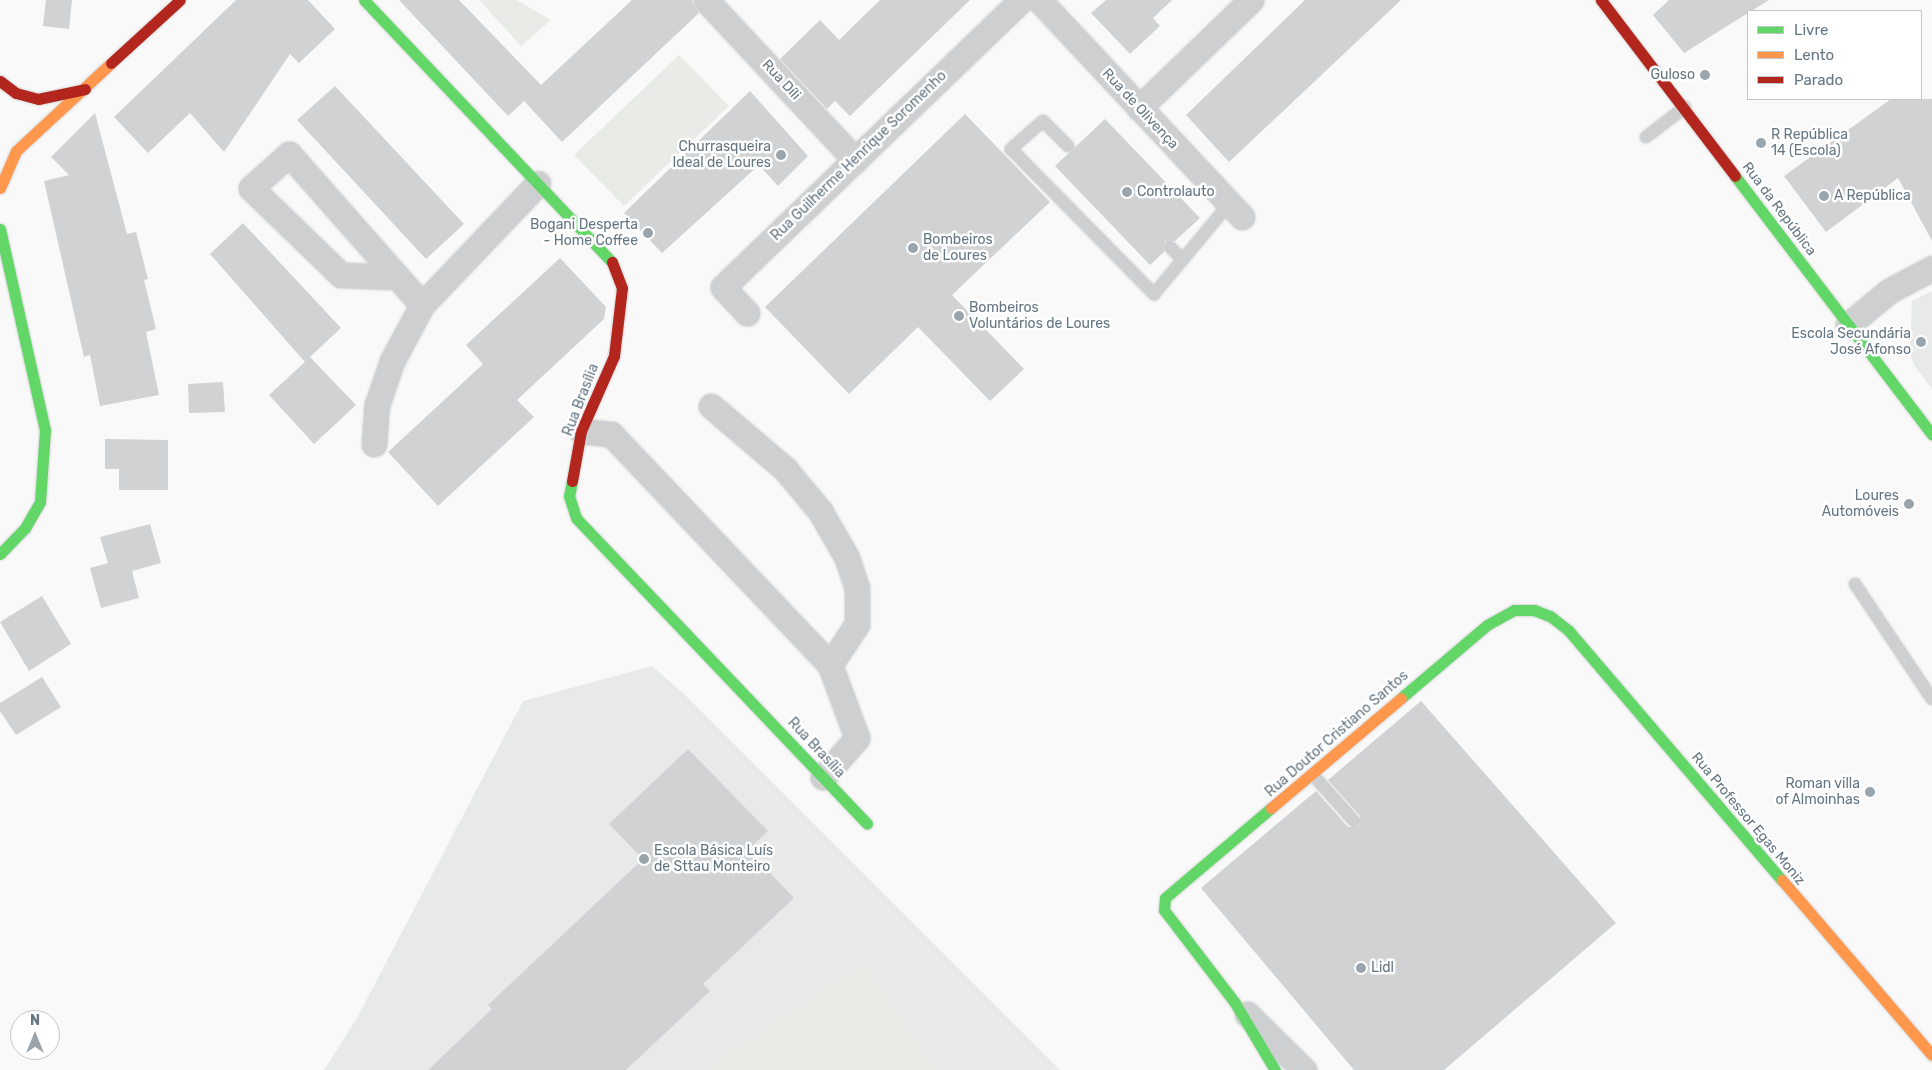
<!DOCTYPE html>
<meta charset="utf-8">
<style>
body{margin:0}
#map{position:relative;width:1932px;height:1070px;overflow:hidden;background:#f9f9f9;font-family:Rubik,sans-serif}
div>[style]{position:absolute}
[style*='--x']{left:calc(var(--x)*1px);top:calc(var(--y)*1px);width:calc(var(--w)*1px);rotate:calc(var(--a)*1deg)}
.built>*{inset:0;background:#e8e9e9}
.green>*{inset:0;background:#e8ebe6}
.building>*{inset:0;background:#d0d2d3}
.roads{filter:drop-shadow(0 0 1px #d5d6d7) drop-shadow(0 0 1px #d5d6d7)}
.lane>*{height:12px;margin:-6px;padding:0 6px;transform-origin:6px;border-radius:6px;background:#cecfd0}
.street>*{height:25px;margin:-12.5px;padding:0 12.5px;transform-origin:12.5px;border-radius:12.5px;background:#cecfd0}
.fast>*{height:11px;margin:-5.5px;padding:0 5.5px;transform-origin:5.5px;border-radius:5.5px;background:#63d668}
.slow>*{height:11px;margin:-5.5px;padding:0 5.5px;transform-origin:5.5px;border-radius:5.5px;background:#ff974d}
.jam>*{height:11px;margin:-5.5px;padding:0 5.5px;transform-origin:5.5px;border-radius:5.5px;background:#b3261e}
.dots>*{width:14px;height:14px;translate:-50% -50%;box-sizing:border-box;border:2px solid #fff;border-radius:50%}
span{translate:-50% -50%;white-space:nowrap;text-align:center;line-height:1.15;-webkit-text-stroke:5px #fff;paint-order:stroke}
.poi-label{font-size:14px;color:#657683}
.right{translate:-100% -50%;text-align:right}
.left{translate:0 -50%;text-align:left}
.street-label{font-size:14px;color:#657683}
.legend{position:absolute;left:1747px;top:10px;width:175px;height:90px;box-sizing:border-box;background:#fff;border:1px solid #c1c8cd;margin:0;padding:6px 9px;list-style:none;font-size:15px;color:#657683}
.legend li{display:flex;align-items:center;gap:10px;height:25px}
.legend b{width:25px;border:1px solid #c1c8cd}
.north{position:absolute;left:10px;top:1010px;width:50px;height:50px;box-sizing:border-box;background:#fff;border:1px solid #c1c8cd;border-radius:50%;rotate:0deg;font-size:14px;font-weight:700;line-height:20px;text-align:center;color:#657683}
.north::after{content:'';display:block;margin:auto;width:18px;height:22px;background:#99a4ac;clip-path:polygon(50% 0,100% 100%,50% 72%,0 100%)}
</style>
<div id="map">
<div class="built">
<div style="clip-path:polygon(1932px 291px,1932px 389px,1914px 365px,1910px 353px,1912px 301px)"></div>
<div style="clip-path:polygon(652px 666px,684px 694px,1060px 1070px,324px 1070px,357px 1018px,523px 701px)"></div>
</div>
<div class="green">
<div style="clip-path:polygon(479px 0,516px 0,551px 20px,521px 46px)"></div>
<div style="clip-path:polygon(679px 55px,729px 106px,624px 206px,574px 155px)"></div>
<div style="clip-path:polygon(864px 963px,935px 1070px,706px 1070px,705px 1068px)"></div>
</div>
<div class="building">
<div style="clip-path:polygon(46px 0,72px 0,69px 29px,43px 26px)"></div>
<div style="clip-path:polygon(236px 0,308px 0,335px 29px,299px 63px,290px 54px,224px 152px,190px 113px,148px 153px,114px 117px)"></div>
<div style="clip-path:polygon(399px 0,459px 0,541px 85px,632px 0,692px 0,699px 13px,562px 142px,524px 101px,508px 116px)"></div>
<div style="clip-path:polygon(880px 0,970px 0,850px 116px,835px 101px,827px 109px,780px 59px,820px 20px,839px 40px)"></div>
<div style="clip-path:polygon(1106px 0,1172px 0,1153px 18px,1160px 26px,1130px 54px,1091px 13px)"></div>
<div style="clip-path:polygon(1305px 0,1401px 0,1229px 162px,1186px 115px)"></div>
<div style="clip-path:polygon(1669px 0,1769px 0,1684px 53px,1653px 15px)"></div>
<div style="clip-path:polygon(335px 86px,464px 224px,426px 259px,297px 120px)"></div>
<div style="clip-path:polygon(750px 91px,808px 156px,778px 186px,759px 165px,662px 253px,624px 213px)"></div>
<div style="clip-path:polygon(1891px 99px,1932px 99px,1932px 241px,1898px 178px,1826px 232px,1784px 176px)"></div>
<div style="clip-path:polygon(95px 113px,127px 234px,136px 232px,148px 279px,144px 280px,156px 329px,146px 332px,159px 395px,100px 406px,90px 355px,84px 357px,44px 181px,69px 175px,51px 157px)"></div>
<div style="clip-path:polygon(965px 114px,1050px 202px,952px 295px,1024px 369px,990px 401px,918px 327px,849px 394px,765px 307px)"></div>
<div style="clip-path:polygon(1105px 119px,1200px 218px,1175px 241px,1165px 241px,1164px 252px,1150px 265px,1055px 166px)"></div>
<div style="clip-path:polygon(243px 223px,341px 328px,310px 357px,356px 405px,314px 444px,269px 395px,305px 362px,210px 254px)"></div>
<div style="clip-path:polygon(560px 258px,606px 307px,604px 319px,517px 400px,534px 417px,438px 506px,388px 452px,483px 364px,466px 345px)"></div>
<div style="clip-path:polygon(223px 382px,225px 412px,189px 413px,188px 384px)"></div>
<div style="clip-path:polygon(105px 439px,168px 440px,168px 490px,119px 490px,119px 469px,105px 469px)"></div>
<div style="clip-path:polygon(150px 524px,161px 563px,132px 571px,139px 598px,101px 608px,90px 568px,108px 563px,100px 537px)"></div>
<div style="clip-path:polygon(42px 596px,71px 644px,29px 671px,0 622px)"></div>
<div style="clip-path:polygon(42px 677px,61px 707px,16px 735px,0 711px,0 703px)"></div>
<div style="clip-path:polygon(1421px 701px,1616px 923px,1444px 1070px,1354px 1070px,1201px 888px,1316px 791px,1348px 827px,1359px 827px,1360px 816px,1328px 780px)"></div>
<div style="clip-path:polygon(688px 749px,768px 831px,748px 850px,794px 898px,703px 984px,710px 991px,626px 1070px,428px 1070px,492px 1009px,488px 1005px,643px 859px,609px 824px)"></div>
</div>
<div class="roads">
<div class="lane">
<div style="--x:1646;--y:137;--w:49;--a:-37.6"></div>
<div style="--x:1068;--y:146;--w:35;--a:-135"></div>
<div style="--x:1043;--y:121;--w:43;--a:138.8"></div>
<div style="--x:1011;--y:149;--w:204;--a:45.4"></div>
<div style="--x:1154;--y:294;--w:117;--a:-50.2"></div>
<div style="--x:1170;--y:247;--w:18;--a:45"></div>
<div style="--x:1855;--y:584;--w:138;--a:56.2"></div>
<div style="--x:1313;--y:775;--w:62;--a:48.3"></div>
</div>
<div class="street">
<div style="--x:706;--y:0;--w:219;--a:47"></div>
<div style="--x:1039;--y:0;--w:297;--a:46.9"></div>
<div style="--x:1139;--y:108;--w:156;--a:-44"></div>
<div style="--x:397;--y:277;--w:56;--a:-178"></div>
<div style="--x:341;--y:275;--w:125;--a:-136"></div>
<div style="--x:251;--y:188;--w:51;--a:-41.8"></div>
<div style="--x:289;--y:154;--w:201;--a:48.6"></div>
<div style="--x:747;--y:313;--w:35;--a:-133"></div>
<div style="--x:723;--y:287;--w:414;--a:-43.9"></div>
<div style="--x:1848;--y:325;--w:53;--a:-39.7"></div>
<div style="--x:1889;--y:291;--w:49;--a:-28.1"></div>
<div style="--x:711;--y:406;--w:97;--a:40.4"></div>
<div style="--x:785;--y:469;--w:55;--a:50.2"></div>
<div style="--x:820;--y:511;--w:54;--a:60.1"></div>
<div style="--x:847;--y:558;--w:32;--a:72"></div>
<div style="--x:857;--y:588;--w:36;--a:90"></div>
<div style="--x:857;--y:624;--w:49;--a:123.4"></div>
<div style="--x:830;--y:665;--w:78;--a:69.7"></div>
<div style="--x:857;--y:738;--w:52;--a:131.1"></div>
<div style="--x:581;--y:431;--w:30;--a:6"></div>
<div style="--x:611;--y:434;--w:318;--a:46.5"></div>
<div style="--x:374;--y:444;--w:39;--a:-86"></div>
<div style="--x:377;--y:405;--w:46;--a:-71.2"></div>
<div style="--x:392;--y:361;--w:64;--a:-61.8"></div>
<div style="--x:422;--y:305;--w:168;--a:-46.4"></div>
<div style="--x:1247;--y:1014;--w:80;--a:44.5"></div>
</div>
<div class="fast">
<div style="--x:364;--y:0;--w:361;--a:46.6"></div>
<div style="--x:1735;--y:176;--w:325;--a:52.7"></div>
<div style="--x:0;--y:229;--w:206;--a:77.4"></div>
<div style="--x:45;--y:430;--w:72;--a:94"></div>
<div style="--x:40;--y:502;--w:30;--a:120"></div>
<div style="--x:25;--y:528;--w:36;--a:134"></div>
<div style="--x:572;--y:481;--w:15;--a:101"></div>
<div style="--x:569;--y:496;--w:23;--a:72"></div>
<div style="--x:576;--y:518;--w:422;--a:46.4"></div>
<div style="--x:1401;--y:698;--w:113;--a:-40.3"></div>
<div style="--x:1487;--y:625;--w:31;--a:-29"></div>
<div style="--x:1514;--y:610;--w:20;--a:0"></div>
<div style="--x:1534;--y:610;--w:17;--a:21"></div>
<div style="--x:1550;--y:616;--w:24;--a:38"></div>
<div style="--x:1569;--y:631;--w:328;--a:49.5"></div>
<div style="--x:1271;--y:808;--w:139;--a:139.7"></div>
<div style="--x:1165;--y:898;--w:12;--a:95"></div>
<div style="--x:1164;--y:910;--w:117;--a:52.6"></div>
<div style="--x:1235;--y:1003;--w:78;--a:59.2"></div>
</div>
<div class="slow">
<div style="--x:0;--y:188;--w:40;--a:-66.6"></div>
<div style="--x:16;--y:151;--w:129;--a:-42.8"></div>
<div style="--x:1271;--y:808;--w:170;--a:-40.2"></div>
<div style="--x:1782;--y:880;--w:230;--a:49.4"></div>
</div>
<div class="jam">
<div style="--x:1601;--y:0;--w:221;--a:52.7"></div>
<div style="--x:111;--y:63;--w:93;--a:-42.4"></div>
<div style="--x:0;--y:81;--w:20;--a:37"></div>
<div style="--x:16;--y:93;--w:23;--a:15"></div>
<div style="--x:38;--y:99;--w:48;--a:-12"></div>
<div style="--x:572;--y:481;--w:51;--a:-79.8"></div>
<div style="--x:581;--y:431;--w:82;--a:-66.3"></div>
<div style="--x:614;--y:356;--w:68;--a:-83.3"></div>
<div style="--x:622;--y:288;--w:28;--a:-111"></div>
</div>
</div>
<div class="dots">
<div style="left:1705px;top:75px;background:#99a4ac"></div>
<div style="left:1761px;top:143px;background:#99a4ac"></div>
<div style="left:781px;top:155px;background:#99a4ac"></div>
<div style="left:1127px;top:192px;background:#99a4ac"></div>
<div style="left:1824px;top:196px;background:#99a4ac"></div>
<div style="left:648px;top:233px;background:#99a4ac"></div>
<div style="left:913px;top:248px;background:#99a4ac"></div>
<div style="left:959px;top:316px;background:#99a4ac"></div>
<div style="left:1921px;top:342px;background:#99a4ac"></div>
<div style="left:1909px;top:504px;background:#99a4ac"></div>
<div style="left:1870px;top:792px;background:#99a4ac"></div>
<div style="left:644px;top:859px;background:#99a4ac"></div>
<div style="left:1361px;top:968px;background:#99a4ac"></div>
</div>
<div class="poi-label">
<span class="right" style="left:1695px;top:75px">Guloso</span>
<span class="left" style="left:1771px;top:143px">R República<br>14 (Escola)</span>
<span class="right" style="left:771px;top:155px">Churrasqueira<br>Ideal de Loures</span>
<span class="left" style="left:1137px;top:192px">Controlauto</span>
<span class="left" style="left:1834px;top:196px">A República</span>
<span class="right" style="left:638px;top:233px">Bogani Desperta<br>- Home Coffee</span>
<span class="left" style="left:923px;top:248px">Bombeiros<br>de Loures</span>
<span class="left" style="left:969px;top:316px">Bombeiros<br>Voluntários de Loures</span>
<span class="right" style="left:1911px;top:342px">Escola Secundária<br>José Afonso</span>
<span class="right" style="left:1899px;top:504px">Loures<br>Automóveis</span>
<span class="right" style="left:1860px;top:792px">Roman villa<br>of Almoinhas</span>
<span class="left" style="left:654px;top:859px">Escola Básica Luís<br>de Sttau Monteiro</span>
<span class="left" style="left:1371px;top:968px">Lidl</span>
</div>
<div class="street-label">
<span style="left:781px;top:80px;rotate:47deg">Rua Díli</span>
<span style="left:1140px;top:109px;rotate:47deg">Rua de Olivença</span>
<span style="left:859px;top:156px;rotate:-44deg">Rua Guilherme Henrique Soromenho</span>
<span style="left:1779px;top:209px;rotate:53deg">Rua da República</span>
<span style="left:581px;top:400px;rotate:-69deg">Rua Brasília</span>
<span style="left:1337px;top:734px;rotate:-41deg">Rua Doutor Cristiano Santos</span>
<span style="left:816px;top:748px;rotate:47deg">Rua Brasília</span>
<span style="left:1748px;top:819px;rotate:50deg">Rua Professor Egas Moniz</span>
</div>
<ul class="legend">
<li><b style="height:6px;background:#63d668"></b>Livre</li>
<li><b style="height:6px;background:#ff974d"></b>Lento</li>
<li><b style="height:6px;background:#b3261e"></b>Parado</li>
</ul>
<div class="north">N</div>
</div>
